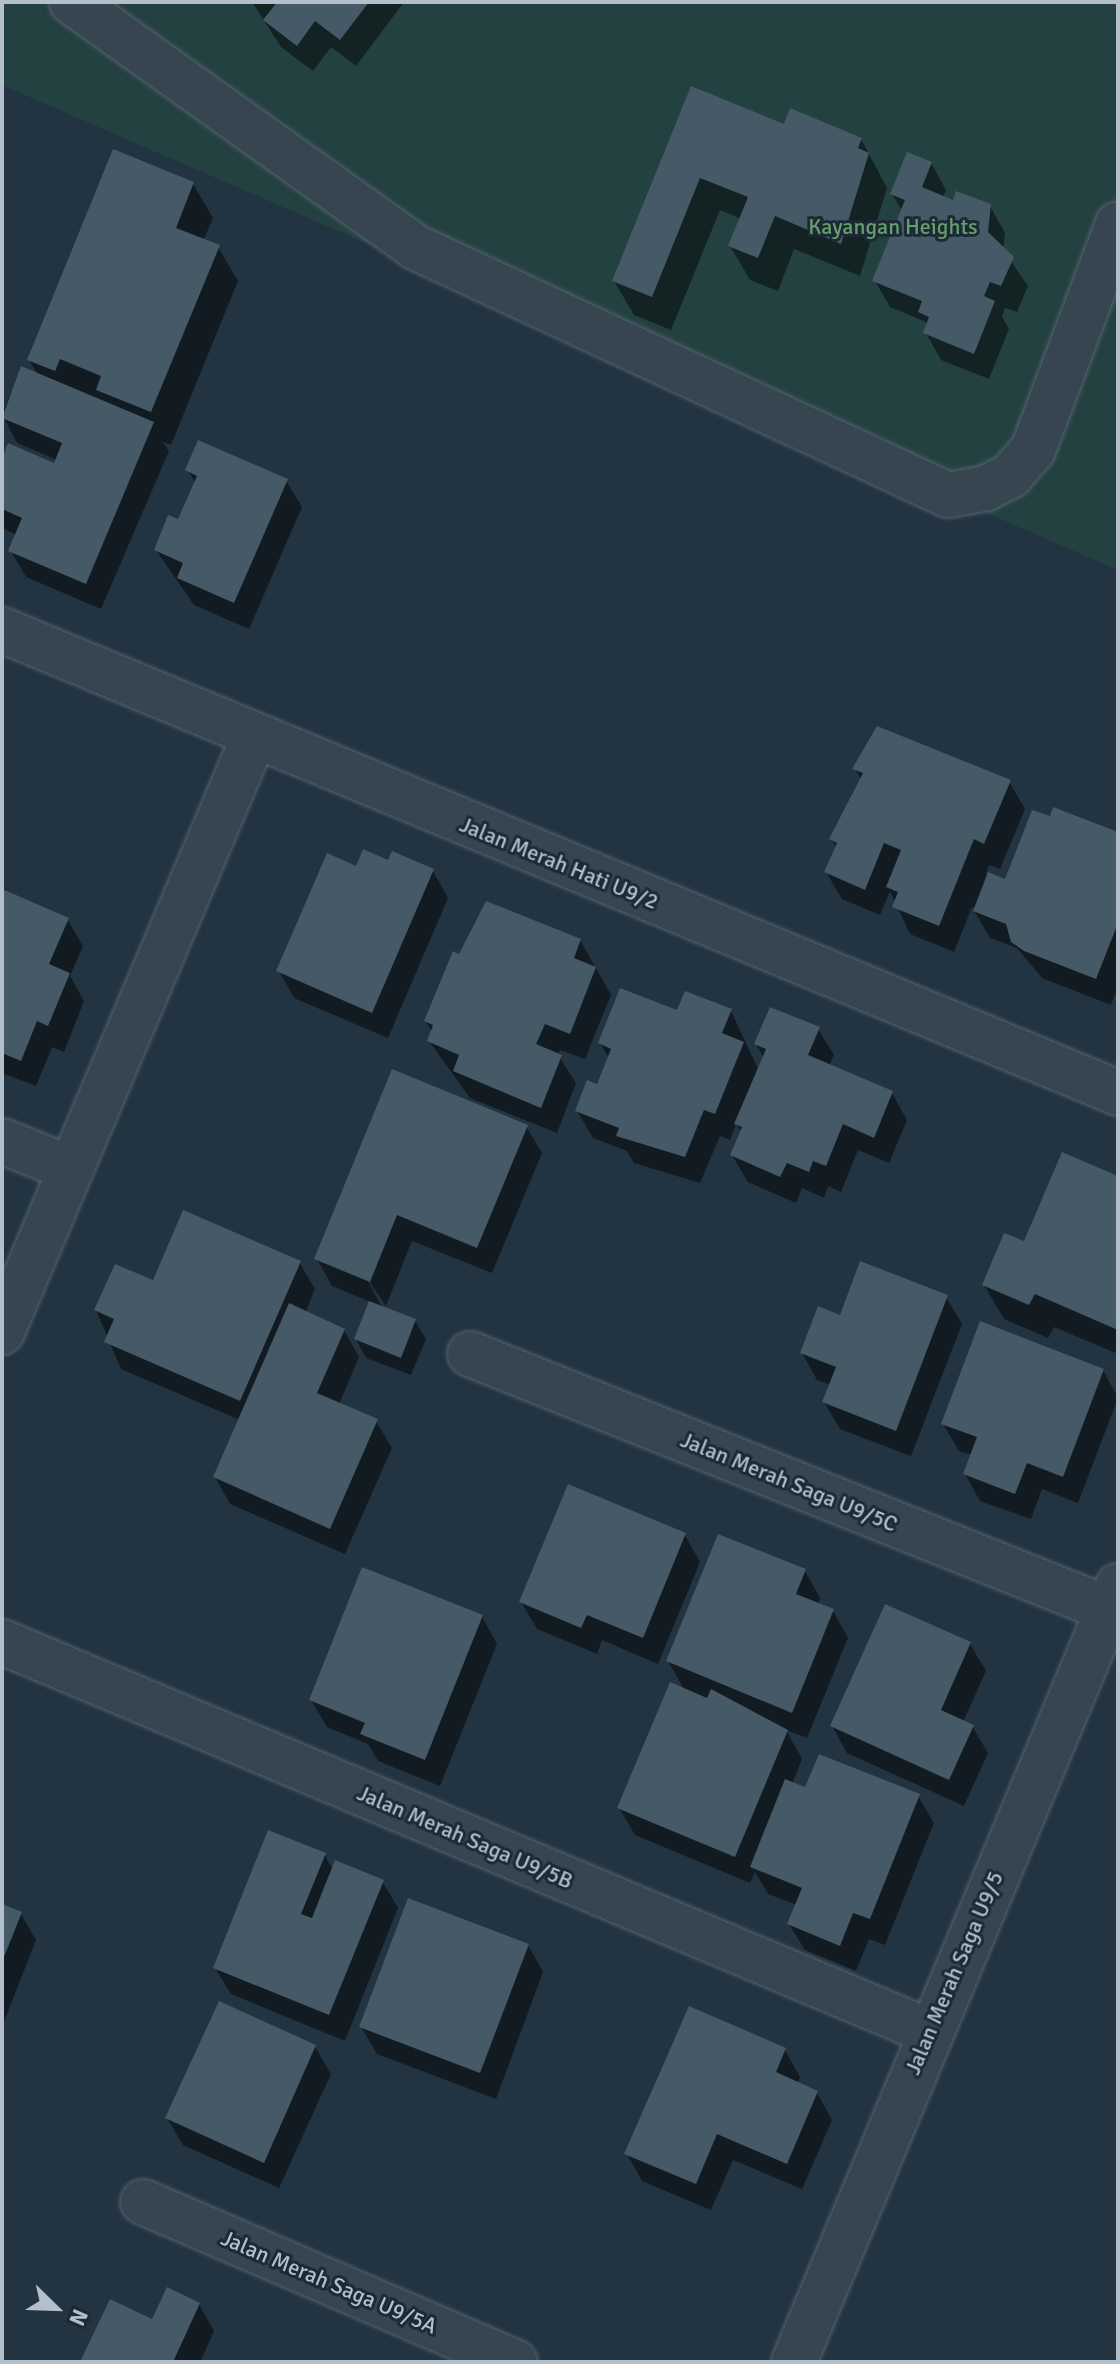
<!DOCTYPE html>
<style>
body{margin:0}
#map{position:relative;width:1120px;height:2364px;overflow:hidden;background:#223341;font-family:Signika,sans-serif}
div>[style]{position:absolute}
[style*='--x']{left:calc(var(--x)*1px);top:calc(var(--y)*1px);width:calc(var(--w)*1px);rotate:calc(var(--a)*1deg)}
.green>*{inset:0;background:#244141}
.shadow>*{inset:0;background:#0007}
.building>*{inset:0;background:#465967}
.roads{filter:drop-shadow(0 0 2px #54626e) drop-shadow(0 0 2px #54626e)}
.minor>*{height:44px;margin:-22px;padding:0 22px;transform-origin:22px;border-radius:22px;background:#364550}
span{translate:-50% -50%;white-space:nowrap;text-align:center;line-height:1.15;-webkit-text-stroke:6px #1b2a35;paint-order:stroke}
.park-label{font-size:22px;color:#689e6d}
.street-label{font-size:22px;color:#b3bfcb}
.frame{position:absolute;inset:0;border:4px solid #b3bfcb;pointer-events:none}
.north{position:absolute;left:16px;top:2268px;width:80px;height:80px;-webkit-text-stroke:6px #1b2a35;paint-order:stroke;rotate:113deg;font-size:22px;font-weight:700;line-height:32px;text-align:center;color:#b3bfcb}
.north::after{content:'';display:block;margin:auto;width:28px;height:36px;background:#b3bfcb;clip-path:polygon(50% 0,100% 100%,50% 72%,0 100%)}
</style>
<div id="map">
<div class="green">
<div style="clip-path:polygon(2px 2px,1118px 2px,1118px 570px,2px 85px)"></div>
</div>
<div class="shadow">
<div style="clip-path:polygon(252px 2px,404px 2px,356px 66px,331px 47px,313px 71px,281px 47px)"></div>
<div style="clip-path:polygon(692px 89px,785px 126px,861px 139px,887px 188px,860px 276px,794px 249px,778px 291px,750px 280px,730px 246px,741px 219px,720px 210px,671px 330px,634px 315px,614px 281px)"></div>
<div style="clip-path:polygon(931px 163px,946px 190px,943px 198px,990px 206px,1005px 233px,1003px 250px,1028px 286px,1017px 312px,1005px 308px,1002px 316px,1009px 329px,989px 379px,941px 360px,926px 333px,926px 322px,890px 307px,875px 281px,903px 212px,892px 194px)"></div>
<div style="clip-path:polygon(193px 184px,213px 218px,203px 241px,218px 247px,238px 281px,171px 445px,163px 442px,169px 451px,101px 609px,26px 577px,11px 551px,17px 535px,2px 528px,2px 463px,55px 465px,57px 460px,17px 443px,2px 414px,22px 368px,38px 375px,29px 360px)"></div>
<div style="clip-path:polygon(188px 470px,286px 481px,302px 507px,249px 629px,194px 605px,156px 550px,179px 522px,196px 484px)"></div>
<div style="clip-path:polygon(855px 769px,1009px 782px,1025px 809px,1000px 869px,989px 865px,986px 874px,1007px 881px,1118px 835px,1118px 987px,1111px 1005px,1042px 978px,1017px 948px,990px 938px,972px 907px,954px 952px,910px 934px,890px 891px,880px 915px,842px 899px,826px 872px,837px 848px,831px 839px,862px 781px)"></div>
<div style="clip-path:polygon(389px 863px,433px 871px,448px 898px,388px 1038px,294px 998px,279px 971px,357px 868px)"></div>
<div style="clip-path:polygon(2px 892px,67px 919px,83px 946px,70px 976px,84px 1001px,64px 1052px,52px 1047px,36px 1086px,2px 1073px)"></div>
<div style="clip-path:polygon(580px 940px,611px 995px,585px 1059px,560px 1050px,558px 1055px,576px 1083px,557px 1133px,470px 1098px,429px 1041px,432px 1032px,426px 1021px,460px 956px)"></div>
<div style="clip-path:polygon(731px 1011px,759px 1071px,764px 1058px,756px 1044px,818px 1029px,834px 1055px,829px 1066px,892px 1093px,907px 1120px,889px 1163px,858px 1150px,841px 1192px,828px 1186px,824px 1198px,802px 1188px,796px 1203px,748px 1182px,732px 1155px,742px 1133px,736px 1124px,730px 1140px,720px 1136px,700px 1183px,634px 1163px,627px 1151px,593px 1138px,577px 1111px,598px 1086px,609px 1058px,600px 1043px,678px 1013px)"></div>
<div style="clip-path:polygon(526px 1126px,542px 1153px,492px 1273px,412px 1241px,386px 1306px,364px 1274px,383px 1309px,415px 1321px,426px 1339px,411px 1375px,366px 1358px,356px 1339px,371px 1302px,332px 1286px,317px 1259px)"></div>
<div style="clip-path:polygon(1118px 1178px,1118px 1354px,1054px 1327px,1048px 1338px,1004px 1319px,984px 1285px,1025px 1244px)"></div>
<div style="clip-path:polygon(299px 1262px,315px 1289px,305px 1313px,344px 1330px,359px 1357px,339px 1404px,376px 1421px,392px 1448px,345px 1554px,230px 1504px,215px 1477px,240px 1420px,121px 1369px,96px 1310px,155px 1283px)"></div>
<div style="clip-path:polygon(946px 1297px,962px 1324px,911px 1456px,840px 1429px,824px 1402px,831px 1385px,817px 1380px,802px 1353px,841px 1317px)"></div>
<div style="clip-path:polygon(1103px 1370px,1118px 1398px,1078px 1503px,1042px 1489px,1031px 1519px,980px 1501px,965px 1474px,972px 1455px,959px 1451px,943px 1424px)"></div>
<div style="clip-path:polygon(685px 1535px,700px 1562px,658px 1664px,602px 1640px,597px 1654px,537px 1629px,521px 1602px)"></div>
<div style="clip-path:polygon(805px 1571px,820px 1598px,818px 1605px,833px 1611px,848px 1638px,807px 1738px,786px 1730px,802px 1759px,792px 1784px,806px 1790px,918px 1796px,934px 1823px,885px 1945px,869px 1939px,856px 1971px,805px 1950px,789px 1924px,797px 1905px,768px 1894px,755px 1872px,750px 1883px,635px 1835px,619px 1808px,685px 1691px,668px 1661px)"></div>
<div style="clip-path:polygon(482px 1617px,497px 1644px,440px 1786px,378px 1761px,368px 1744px,327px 1727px,311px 1700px)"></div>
<div style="clip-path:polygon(970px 1644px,986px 1671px,963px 1722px,972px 1726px,988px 1753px,964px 1806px,847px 1753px,832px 1726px)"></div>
<div style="clip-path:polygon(324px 1854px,333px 1870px,382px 1881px,398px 1908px,345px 2041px,231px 1994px,215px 1968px)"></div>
<div style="clip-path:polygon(2px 1906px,21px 1914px,36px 1940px,2px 2027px)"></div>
<div style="clip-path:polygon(528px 1945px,543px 1972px,496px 2099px,377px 2054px,361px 2027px)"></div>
<div style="clip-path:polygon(315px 2047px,331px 2074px,279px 2188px,183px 2145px,167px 2118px)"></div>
<div style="clip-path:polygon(785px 2050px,800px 2077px,797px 2084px,817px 2093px,832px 2120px,802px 2189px,733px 2160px,711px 2210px,642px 2181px,627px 2154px)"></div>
<div style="clip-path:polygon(199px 2304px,214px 2331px,200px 2362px,82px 2362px,153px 2321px)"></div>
</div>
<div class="building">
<div style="clip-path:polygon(277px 2px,369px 2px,340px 40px,315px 21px,297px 46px,263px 20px)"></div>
<div style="clip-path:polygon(691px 86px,784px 124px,790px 108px,862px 138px,858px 148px,869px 153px,841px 244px,775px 216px,758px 258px,728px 246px,748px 197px,700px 178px,652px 297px,612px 281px)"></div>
<div style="clip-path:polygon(113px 149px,194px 182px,176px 228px,220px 245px,151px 412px,96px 390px,101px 376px,60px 359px,55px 371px,27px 360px)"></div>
<div style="clip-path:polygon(907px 152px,932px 162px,922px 187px,953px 200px,956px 191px,991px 204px,988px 232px,1014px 257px,1001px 286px,990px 282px,984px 296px,995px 301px,974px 354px,923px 333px,929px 317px,918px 312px,922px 301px,872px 281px,905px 200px,890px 194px)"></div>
<div style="clip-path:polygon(21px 366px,154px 422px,86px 584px,8px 551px,22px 518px,2px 509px,2px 458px,8px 443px,54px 463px,62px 443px,2px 418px)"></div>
<div style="clip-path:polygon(198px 440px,288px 479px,234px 603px,177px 578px,183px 563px,154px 550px,168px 515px,178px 519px,197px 476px,185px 470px)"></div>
<div style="clip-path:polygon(877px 726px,1011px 780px,984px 844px,974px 839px,939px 926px,892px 907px,898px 892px,886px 887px,901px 850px,884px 843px,865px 890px,824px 872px,837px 843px,829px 839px,863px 773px,852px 769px)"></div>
<div style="clip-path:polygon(1053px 807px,1118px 832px,1118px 923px,1096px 979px,1024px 951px,1011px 942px,1006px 924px,973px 911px,988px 872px,1005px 879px,1032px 810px,1050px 816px)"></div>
<div style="clip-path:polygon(363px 849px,388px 860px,392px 851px,434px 869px,372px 1013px,276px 971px,327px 853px,356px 866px)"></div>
<div style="clip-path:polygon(2px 889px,69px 918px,49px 964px,70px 973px,48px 1026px,37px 1021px,21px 1061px,2px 1053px)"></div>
<div style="clip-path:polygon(486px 901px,581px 939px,574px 958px,596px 967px,570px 1034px,545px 1024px,536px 1044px,562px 1055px,541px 1108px,453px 1071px,459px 1055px,427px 1041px,433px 1025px,424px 1021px,453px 951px,459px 954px)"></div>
<div style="clip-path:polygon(620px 988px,677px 1010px,685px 991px,732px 1009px,722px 1033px,744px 1042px,715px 1114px,704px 1110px,685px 1157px,616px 1136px,619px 1128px,575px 1111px,587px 1080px,597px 1084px,611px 1049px,598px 1043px)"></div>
<div style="clip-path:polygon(770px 1007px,820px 1027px,808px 1055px,893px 1091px,874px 1138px,843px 1124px,826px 1166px,813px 1161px,809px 1172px,787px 1163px,780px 1177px,730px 1155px,742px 1127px,734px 1124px,766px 1049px,754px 1044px)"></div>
<div style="clip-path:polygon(392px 1069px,528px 1125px,477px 1248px,397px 1215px,370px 1282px,314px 1259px)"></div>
<div style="clip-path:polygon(1062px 1152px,1118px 1176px,1118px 1330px,1035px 1294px,1029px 1305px,982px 1285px,1004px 1233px,1024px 1241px)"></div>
<div style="clip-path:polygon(183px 1210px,301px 1261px,240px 1401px,104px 1342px,114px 1319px,94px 1310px,115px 1264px,153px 1280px)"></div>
<div style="clip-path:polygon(860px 1261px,948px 1295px,896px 1431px,822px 1402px,836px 1367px,800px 1353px,818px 1306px,840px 1315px)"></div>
<div style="clip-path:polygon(369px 1301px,416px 1319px,401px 1358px,354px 1339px)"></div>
<div style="clip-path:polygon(289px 1303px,345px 1329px,317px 1393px,378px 1419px,330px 1529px,213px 1477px)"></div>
<div style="clip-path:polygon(980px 1321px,1104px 1369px,1063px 1477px,1027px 1463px,1015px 1494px,963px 1474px,977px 1437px,941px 1424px)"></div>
<div style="clip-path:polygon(568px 1484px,686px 1533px,643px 1638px,587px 1615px,581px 1628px,519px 1602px)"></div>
<div style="clip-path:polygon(718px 1534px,806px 1569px,796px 1594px,834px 1609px,792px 1713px,666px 1661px)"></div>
<div style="clip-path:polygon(362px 1567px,483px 1615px,425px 1760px,360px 1734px,365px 1723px,309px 1700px)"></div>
<div style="clip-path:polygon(885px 1604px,971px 1642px,941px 1710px,974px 1725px,949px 1780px,830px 1726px)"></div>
<div style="clip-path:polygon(670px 1682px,707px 1698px,711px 1689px,788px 1730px,735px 1857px,617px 1808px)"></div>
<div style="clip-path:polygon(819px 1754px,920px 1794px,870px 1919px,853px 1913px,840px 1946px,787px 1924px,802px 1888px,750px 1867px,785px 1779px,805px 1787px)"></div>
<div style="clip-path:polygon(268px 1830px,326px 1853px,301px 1914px,312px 1918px,335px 1860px,384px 1880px,329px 2015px,213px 1968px)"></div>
<div style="clip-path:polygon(408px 1898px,529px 1944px,480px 2073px,359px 2027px)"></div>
<div style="clip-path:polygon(2px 1904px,22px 1912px,2px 1962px)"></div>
<div style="clip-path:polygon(219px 2001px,316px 2045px,264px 2163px,165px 2118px)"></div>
<div style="clip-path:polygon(689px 2006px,786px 2048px,776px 2072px,818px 2091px,787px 2164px,717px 2134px,696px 2184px,624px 2154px)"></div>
<div style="clip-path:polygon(167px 2287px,200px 2303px,173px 2362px,80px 2362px,110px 2299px,152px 2319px)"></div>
</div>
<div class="roads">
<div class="minor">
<div style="--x:72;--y:2;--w:422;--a:35.5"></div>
<div style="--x:415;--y:247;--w:588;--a:24.95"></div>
<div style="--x:948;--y:495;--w:39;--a:-10"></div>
<div style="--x:986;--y:488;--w:28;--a:-27"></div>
<div style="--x:1011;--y:475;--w:33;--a:-49"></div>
<div style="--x:1033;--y:450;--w:241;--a:-69.4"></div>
<div style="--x:2;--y:630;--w:1208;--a:22.53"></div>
<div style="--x:2;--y:1141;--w:74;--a:22.1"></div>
<div style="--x:2;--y:1332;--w:646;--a:-67.05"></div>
<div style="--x:470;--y:1354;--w:687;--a:21.79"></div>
<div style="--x:2;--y:1642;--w:1004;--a:22.79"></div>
<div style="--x:143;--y:2202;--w:405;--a:23.3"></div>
<div style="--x:794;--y:2362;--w:841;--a:-67.34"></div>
</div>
</div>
<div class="park-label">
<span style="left:893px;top:227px">Kayangan Heights</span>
</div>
<div class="street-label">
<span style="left:559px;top:863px;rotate:22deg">Jalan Merah Hati U9/2</span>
<span style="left:789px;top:1482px;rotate:22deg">Jalan Merah Saga U9/5C</span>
<span style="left:465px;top:1837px;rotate:23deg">Jalan Merah Saga U9/5B</span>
<span style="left:954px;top:1973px;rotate:-67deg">Jalan Merah Saga U9/5</span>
<span style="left:329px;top:2282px;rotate:23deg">Jalan Merah Saga U9/5A</span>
</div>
<div class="frame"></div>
<div class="north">N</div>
</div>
